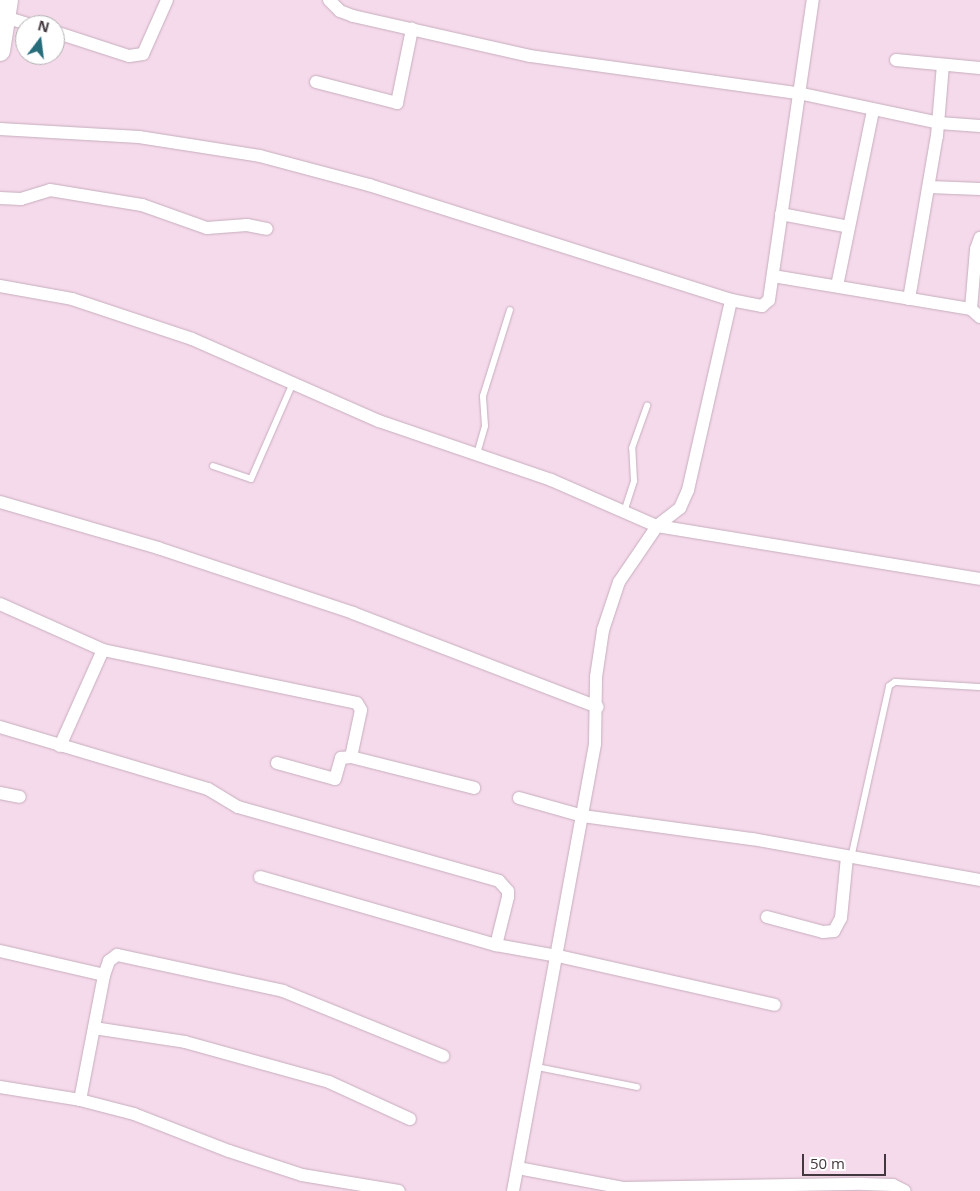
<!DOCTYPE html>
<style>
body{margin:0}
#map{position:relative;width:980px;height:1191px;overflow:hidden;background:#f5daeb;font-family:"Open Sans",sans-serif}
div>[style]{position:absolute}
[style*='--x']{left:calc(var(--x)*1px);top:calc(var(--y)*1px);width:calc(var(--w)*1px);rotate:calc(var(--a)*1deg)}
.roads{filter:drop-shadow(0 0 1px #c6adbd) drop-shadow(0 0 1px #c6adbd)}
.lane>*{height:6px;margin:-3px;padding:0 3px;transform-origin:3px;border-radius:3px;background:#fff}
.street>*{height:12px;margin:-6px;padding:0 6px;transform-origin:6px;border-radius:6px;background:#fff}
.primary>*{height:20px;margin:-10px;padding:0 10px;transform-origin:10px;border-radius:10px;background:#fff}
span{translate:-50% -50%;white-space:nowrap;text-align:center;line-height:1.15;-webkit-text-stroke:5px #fff;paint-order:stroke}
.north{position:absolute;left:15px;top:15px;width:50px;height:50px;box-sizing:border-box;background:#fff;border:1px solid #b3afb2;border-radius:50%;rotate:15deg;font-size:14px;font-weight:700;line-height:20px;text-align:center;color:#42373e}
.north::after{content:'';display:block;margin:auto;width:18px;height:22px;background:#276c7b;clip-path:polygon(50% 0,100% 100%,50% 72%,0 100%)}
.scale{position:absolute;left:802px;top:1154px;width:84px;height:22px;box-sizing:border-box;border:2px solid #42373e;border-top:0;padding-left:6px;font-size:15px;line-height:18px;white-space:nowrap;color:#42373e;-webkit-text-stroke:4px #fff;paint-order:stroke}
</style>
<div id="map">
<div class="roads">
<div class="lane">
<div style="--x:477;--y:454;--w:29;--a:-74"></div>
<div style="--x:485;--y:426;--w:30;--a:-94"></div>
<div style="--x:483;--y:396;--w:90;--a:-72.6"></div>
<div style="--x:213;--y:466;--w:40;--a:18.9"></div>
<div style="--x:251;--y:479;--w:105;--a:-66.4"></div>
<div style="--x:624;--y:512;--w:33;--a:-72"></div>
<div style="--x:634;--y:481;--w:33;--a:-93"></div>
<div style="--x:632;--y:448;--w:45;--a:-70.3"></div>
<div style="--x:851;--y:858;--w:176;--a:-77.5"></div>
<div style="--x:889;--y:686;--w:7;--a:-34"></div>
<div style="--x:895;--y:682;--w:85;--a:3.4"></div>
<div style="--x:537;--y:1067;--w:102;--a:11.3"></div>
</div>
<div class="street">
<div style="--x:329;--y:0;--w:16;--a:45"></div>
<div style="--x:340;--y:11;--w:14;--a:21"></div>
<div style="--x:353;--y:16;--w:181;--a:12.7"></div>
<div style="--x:530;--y:56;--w:271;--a:7.9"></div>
<div style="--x:798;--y:93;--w:144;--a:12"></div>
<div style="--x:939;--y:123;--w:41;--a:4.2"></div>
<div style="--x:5;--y:17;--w:27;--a:17"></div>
<div style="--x:55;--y:32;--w:78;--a:18"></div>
<div style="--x:129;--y:56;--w:14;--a:-8"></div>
<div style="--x:143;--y:54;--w:59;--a:-66"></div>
<div style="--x:896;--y:60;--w:84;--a:5.4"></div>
<div style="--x:316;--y:82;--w:84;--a:14.5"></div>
<div style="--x:397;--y:103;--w:76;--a:-78.5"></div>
<div style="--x:0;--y:129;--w:139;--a:3.3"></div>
<div style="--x:139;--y:137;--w:122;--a:8.9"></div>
<div style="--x:260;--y:156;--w:113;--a:14.9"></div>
<div style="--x:369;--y:185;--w:380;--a:17.6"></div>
<div style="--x:731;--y:300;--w:32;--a:11"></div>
<div style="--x:762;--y:306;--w:9;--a:-41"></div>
<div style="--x:769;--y:300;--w:303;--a:-81.7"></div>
<div style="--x:929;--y:187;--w:51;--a:2.2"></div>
<div style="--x:0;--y:198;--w:21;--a:3"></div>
<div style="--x:21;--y:199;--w:30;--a:-17"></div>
<div style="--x:50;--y:190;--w:93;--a:9.3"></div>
<div style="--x:142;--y:205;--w:69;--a:19.5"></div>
<div style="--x:207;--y:228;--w:40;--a:-4.3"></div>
<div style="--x:247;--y:225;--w:20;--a:11"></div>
<div style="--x:781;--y:214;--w:69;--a:10.8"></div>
<div style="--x:773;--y:276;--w:201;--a:9.5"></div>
<div style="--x:971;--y:309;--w:12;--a:42"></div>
<div style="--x:0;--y:286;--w:73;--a:10.2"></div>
<div style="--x:72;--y:299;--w:126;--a:18.4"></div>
<div style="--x:192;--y:339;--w:204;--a:23.7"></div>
<div style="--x:379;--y:421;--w:182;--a:18.9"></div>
<div style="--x:551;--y:480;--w:116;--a:23.5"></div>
<div style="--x:657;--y:526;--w:327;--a:9.3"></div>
<div style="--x:837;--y:286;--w:180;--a:-78.4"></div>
<div style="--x:909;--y:299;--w:165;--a:-80.3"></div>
<div style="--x:937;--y:136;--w:71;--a:-85.2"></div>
<div style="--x:971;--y:309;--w:60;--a:-85.2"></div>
<div style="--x:976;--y:249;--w:12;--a:-70"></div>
<div style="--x:0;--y:502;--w:165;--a:16.2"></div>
<div style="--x:158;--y:548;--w:206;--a:18.4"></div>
<div style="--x:353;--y:613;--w:262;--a:21"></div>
<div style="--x:0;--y:604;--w:113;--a:24.1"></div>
<div style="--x:103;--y:650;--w:259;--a:11.8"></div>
<div style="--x:357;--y:703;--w:8;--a:60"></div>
<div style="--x:361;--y:710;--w:48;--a:102"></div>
<div style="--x:351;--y:757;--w:127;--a:14.1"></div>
<div style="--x:0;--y:727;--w:217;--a:16.6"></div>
<div style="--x:208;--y:789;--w:35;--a:31"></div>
<div style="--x:238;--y:807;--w:271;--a:15.8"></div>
<div style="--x:499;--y:881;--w:13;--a:48"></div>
<div style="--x:508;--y:891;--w:6;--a:90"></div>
<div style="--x:508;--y:897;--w:49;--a:104"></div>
<div style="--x:496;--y:945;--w:63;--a:10.1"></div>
<div style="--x:558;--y:956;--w:222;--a:12.7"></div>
<div style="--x:60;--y:746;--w:105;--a:-65.9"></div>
<div style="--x:277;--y:763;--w:60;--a:15.4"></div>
<div style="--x:335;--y:779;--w:22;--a:-74"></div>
<div style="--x:341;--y:758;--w:10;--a:-6"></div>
<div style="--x:0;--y:793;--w:20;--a:11"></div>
<div style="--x:519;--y:798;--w:66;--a:15.7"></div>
<div style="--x:583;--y:816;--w:171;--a:7.8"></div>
<div style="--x:752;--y:839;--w:232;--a:10.2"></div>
<div style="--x:260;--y:877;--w:246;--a:16.1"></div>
<div style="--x:767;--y:917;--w:58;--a:15"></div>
<div style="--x:823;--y:932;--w:11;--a:-5"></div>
<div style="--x:834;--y:931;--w:15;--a:-62"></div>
<div style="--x:841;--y:918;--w:61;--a:-84.4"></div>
<div style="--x:0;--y:951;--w:107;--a:13"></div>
<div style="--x:94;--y:1028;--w:92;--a:8.7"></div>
<div style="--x:185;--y:1042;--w:149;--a:15.5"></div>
<div style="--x:329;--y:1082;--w:89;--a:24.6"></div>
<div style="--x:0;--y:1087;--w:81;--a:9.2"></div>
<div style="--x:80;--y:1100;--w:56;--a:14.5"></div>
<div style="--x:134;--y:1114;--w:102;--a:21.3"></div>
<div style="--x:229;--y:1151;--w:77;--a:18.2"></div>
<div style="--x:302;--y:1175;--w:98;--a:9.4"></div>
<div style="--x:80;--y:1100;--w:127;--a:-79.1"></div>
<div style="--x:104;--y:975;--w:15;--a:-70"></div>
<div style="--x:109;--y:961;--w:10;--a:-37"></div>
<div style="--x:117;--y:955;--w:170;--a:12.2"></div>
<div style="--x:283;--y:991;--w:173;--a:22.1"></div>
<div style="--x:518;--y:1168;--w:108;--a:10.7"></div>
<div style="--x:624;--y:1188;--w:239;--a:-1"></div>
<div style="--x:863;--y:1184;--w:30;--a:2"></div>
<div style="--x:893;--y:1185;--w:13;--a:27"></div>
<div style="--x:513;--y:1191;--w:454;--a:-79.6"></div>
<div style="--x:595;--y:744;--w:67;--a:-89.1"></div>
<div style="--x:596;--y:677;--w:48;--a:-81.5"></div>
<div style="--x:603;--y:630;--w:51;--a:-71.6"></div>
<div style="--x:619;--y:582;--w:68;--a:-55.8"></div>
<div style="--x:657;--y:526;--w:29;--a:-38"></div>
<div style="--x:680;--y:508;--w:20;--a:-66"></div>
<div style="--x:688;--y:490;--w:195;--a:-77.2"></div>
</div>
<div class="primary">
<div style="--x:0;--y:51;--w:52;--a:-81.1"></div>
</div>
</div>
<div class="north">N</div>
<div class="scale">50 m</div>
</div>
